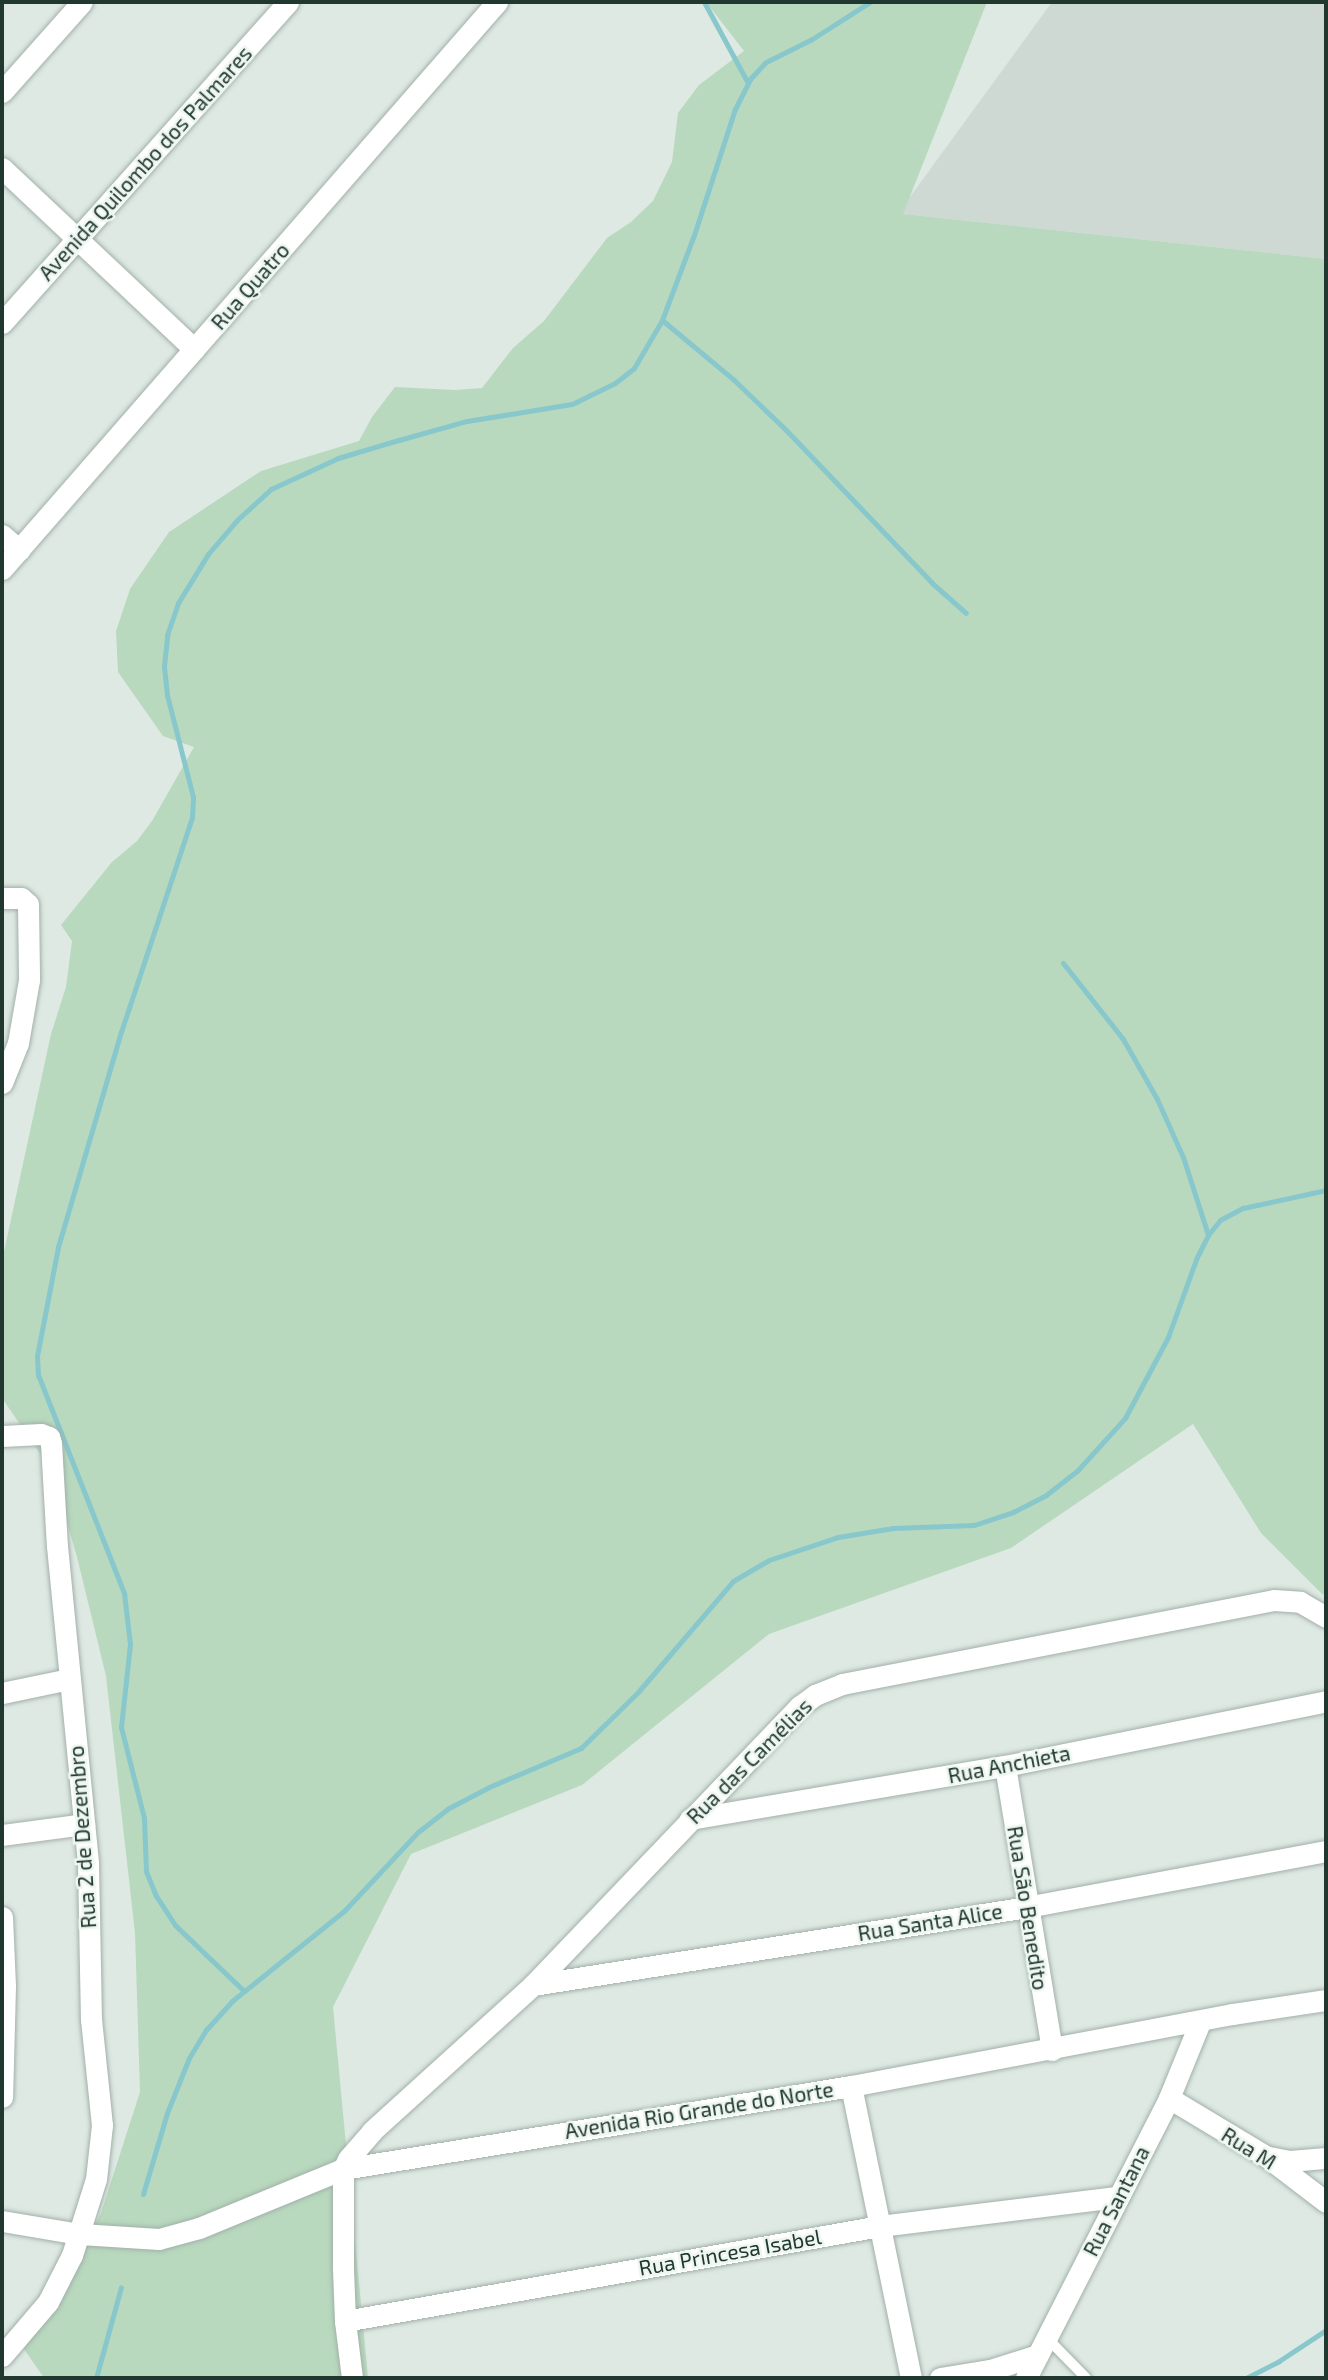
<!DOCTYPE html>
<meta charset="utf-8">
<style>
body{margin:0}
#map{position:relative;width:1328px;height:2380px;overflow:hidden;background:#dee9e3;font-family:"Exo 2",sans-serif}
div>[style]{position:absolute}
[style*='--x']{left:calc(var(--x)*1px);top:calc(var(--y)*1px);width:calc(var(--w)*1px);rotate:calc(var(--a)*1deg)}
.built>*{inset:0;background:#cdd9d2}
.green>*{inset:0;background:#b8d9be}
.stream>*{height:5px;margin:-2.5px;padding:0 2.5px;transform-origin:2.5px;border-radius:2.5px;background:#88c7cc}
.roads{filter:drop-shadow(0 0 2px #a2b0aa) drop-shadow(0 0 2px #a2b0aa)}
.lane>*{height:10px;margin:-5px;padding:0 5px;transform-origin:5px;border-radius:5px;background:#fff}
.street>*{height:21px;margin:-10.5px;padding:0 10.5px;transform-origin:10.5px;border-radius:10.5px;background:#fff}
.secondary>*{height:21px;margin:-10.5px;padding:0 10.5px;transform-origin:10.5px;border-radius:10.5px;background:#fff}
span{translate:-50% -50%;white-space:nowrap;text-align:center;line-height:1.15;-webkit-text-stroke:5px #eef6f1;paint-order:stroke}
.street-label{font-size:21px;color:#213830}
.frame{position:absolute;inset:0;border:4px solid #213830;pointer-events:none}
</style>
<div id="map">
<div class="built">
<div style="clip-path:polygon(1052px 2px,1326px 2px,1326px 259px,902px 214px,907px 201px)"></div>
</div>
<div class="green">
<div style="clip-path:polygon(706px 2px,987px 2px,903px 214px,1326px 259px,1326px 1591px,1323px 1595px,1261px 1533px,1193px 1424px,1011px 1548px,769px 1634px,582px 1785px,411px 1854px,333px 2007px,368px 2378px,44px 2378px,24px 2349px,65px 2284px,101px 2213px,140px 2092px,135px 1933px,106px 1676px,77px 1557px,52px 1471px,2px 1398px,2px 1261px,51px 1034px,66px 987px,72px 941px,61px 925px,112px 862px,137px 841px,152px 821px,194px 747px,163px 736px,118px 672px,116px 631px,130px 589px,169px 532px,261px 471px,359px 441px,372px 417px,395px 387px,455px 390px,482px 388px,513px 348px,544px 321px,607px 238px,631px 222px,653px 201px,672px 162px,678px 113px,699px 85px,744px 51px)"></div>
</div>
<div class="stream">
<div style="--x:704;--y:2;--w:92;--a:61.5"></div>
<div style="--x:662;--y:320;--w:94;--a:39.8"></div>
<div style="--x:734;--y:380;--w:72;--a:43.9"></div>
<div style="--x:786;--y:430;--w:211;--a:46.3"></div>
<div style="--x:932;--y:583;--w:45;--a:41.4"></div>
<div style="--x:1063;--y:963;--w:97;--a:51.7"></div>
<div style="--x:1123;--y:1039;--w:69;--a:60.5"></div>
<div style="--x:1157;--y:1099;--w:64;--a:65.9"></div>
<div style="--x:1183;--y:1157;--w:82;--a:72.2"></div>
<div style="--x:244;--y:1991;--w:95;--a:-136.3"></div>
<div style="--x:175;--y:1925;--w:35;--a:-123"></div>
<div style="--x:156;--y:1896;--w:27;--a:-112"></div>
<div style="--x:146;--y:1871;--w:53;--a:-92.2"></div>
<div style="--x:144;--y:1818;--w:94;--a:-104.2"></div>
<div style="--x:121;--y:1727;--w:83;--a:-83.8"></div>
<div style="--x:130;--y:1644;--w:51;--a:-96.7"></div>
<div style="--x:124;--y:1593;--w:234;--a:-111.5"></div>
<div style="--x:38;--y:1375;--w:19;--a:-93"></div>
<div style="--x:37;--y:1356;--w:111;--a:-79.1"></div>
<div style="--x:58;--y:1247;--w:224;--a:-73.7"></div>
<div style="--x:121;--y:1032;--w:226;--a:-71.7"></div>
<div style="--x:192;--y:817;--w:20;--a:-87"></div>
<div style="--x:193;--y:797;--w:105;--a:-104.3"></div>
<div style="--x:167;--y:695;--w:29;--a:-96"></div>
<div style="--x:164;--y:666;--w:31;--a:-84"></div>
<div style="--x:167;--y:635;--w:34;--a:-71"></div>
<div style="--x:178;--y:603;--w:57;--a:-58.5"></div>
<div style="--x:208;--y:554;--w:45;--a:-49.5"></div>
<div style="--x:237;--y:520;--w:46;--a:-42.4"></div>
<div style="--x:271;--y:489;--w:74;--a:-24.8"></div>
<div style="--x:338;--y:458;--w:52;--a:-16.7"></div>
<div style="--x:388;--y:443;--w:82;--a:-15.6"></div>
<div style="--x:467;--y:421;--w:106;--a:-9.2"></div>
<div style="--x:572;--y:404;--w:48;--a:-26"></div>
<div style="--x:615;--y:383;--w:24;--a:-38"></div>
<div style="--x:634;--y:368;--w:56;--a:-59.7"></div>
<div style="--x:662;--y:320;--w:91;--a:-69.4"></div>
<div style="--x:694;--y:235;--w:133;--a:-72"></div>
<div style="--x:735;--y:109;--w:34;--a:-63"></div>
<div style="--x:750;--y:79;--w:23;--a:-47"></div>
<div style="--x:766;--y:62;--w:51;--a:-26.6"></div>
<div style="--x:812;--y:39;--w:69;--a:-32.5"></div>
<div style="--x:143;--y:2194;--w:84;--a:-73.5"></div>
<div style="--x:167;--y:2113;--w:59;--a:-68.2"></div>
<div style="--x:189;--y:2058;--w:33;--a:-59"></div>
<div style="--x:206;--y:2030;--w:39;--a:-48"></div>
<div style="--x:232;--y:2001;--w:144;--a:-38.8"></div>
<div style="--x:344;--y:1911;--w:108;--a:-46.9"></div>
<div style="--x:418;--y:1832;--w:37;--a:-38"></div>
<div style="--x:447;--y:1809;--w:47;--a:-27.6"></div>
<div style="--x:489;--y:1787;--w:100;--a:-23"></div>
<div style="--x:581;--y:1748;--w:80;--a:-44.5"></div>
<div style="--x:638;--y:1692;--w:146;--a:-49.4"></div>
<div style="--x:733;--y:1581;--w:42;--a:-30.3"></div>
<div style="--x:769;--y:1560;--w:73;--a:-18.4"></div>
<div style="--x:838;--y:1537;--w:56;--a:-9.3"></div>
<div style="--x:893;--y:1528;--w:81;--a:-2.1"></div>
<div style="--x:974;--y:1525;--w:41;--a:-18.4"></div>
<div style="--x:1013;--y:1512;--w:37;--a:-27"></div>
<div style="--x:1046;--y:1495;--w:39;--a:-38"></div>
<div style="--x:1077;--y:1471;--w:72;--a:-47.8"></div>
<div style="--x:1125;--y:1418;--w:92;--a:-62"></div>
<div style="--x:1168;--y:1337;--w:85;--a:-70.1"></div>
<div style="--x:1197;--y:1257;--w:25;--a:-63"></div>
<div style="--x:1208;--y:1235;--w:19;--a:-51"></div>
<div style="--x:1220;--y:1220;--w:26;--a:-28"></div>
<div style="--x:1243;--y:1208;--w:85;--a:-12.2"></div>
<div style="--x:96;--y:2378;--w:94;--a:-74.6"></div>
<div style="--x:1246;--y:2378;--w:37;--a:-27"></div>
<div style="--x:1279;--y:2361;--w:56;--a:-33.4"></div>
</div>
<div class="roads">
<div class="lane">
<div style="--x:1047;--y:2338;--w:56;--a:45.7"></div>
</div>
<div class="street">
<div style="--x:2;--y:92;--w:120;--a:-48.4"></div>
<div style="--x:2;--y:168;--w:264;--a:43.3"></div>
<div style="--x:2;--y:535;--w:23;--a:41"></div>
<div style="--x:2;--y:569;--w:753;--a:-48.88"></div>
<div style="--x:2;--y:898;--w:19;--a:0"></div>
<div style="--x:21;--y:898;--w:9;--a:41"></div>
<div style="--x:28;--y:904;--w:76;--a:89.2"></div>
<div style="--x:29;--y:980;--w:64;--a:99.9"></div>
<div style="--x:18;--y:1043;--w:43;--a:111.8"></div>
<div style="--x:2;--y:1436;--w:39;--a:-3"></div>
<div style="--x:41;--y:1434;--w:9;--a:21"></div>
<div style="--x:49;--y:1437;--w:6;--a:72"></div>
<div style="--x:51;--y:1443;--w:103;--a:86.7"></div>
<div style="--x:57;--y:1546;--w:320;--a:84.4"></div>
<div style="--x:88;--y:1864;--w:155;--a:88.9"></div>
<div style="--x:91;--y:2019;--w:107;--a:84.1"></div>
<div style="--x:102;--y:2125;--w:54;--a:96.3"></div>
<div style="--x:96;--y:2179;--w:80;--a:107.5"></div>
<div style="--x:72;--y:2255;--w:53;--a:117.1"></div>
<div style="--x:48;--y:2302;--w:71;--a:130.4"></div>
<div style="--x:2;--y:1693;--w:68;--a:-11.8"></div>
<div style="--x:1005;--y:1766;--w:288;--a:80.6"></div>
<div style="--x:690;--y:1819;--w:319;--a:-9.6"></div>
<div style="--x:1005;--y:1766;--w:328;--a:-11.4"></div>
<div style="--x:2;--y:1835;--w:83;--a:-7.6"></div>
<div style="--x:2;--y:1917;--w:69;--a:87.5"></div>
<div style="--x:5;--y:1986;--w:111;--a:91.5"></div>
<div style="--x:533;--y:1985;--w:500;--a:-8.97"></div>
<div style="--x:1027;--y:1907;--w:304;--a:-10.6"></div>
<div style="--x:851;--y:2086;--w:298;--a:78.4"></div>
<div style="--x:1169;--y:2098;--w:114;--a:31"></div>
<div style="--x:1267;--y:2157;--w:74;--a:37.3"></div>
<div style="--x:1269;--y:2157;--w:21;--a:11"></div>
<div style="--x:1290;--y:2161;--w:36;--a:-5"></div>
<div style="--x:2;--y:2221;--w:79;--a:9.5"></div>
<div style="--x:80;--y:2234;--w:79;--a:3.6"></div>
<div style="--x:159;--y:2239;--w:41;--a:-15.4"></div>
<div style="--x:199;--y:2228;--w:156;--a:-22.3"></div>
<div style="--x:343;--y:2169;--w:515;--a:-9.28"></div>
<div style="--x:851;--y:2086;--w:388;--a:-10.7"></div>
<div style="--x:1232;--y:2014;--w:95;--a:-8.5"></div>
<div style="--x:345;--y:2321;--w:543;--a:-10.07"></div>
<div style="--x:880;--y:2226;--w:238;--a:-7"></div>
<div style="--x:352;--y:2378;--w:57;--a:-97"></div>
<div style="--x:345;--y:2321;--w:53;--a:-92.2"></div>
<div style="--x:343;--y:2268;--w:99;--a:-90"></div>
<div style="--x:343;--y:2169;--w:11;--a:-63"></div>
<div style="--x:348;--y:2159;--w:37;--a:-49"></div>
<div style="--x:372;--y:2131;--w:217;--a:-42.2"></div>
<div style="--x:533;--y:1985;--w:386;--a:-46.3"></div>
<div style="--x:800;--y:1706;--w:19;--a:-36"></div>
<div style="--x:815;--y:1695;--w:29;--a:-22"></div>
<div style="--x:842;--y:1684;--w:440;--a:-11"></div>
<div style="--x:1274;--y:1600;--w:26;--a:4"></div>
<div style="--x:1300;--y:1602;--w:30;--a:30"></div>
<div style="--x:940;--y:2378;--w:51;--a:-9.1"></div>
<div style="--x:990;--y:2370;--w:50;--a:-17.4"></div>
<div style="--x:1026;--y:2378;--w:314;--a:-62.9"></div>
<div style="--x:1169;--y:2098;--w:82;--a:-67.8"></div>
</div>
<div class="secondary">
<div style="--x:2;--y:323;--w:430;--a:-48.3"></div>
</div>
</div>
<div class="street-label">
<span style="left:145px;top:163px;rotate:-48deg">Avenida Quilombo dos Palmares</span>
<span style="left:250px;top:286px;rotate:-49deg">Rua Quatro</span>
<span style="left:749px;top:1761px;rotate:-45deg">Rua das Camélias</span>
<span style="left:1009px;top:1764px;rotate:-11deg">Rua Anchieta</span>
<span style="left:82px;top:1837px;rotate:-94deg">Rua 2 de Dezembro</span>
<span style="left:1028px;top:1908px;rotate:81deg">Rua São Benedito</span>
<span style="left:930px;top:1922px;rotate:-9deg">Rua Santa Alice</span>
<span style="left:699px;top:2110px;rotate:-9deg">Avenida Rio Grande do Norte</span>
<span style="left:1249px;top:2148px;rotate:32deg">Rua M</span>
<span style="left:1116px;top:2201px;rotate:-63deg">Rua Santana</span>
<span style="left:730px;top:2252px;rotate:-10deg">Rua Princesa Isabel</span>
</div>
<div class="frame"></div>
</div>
